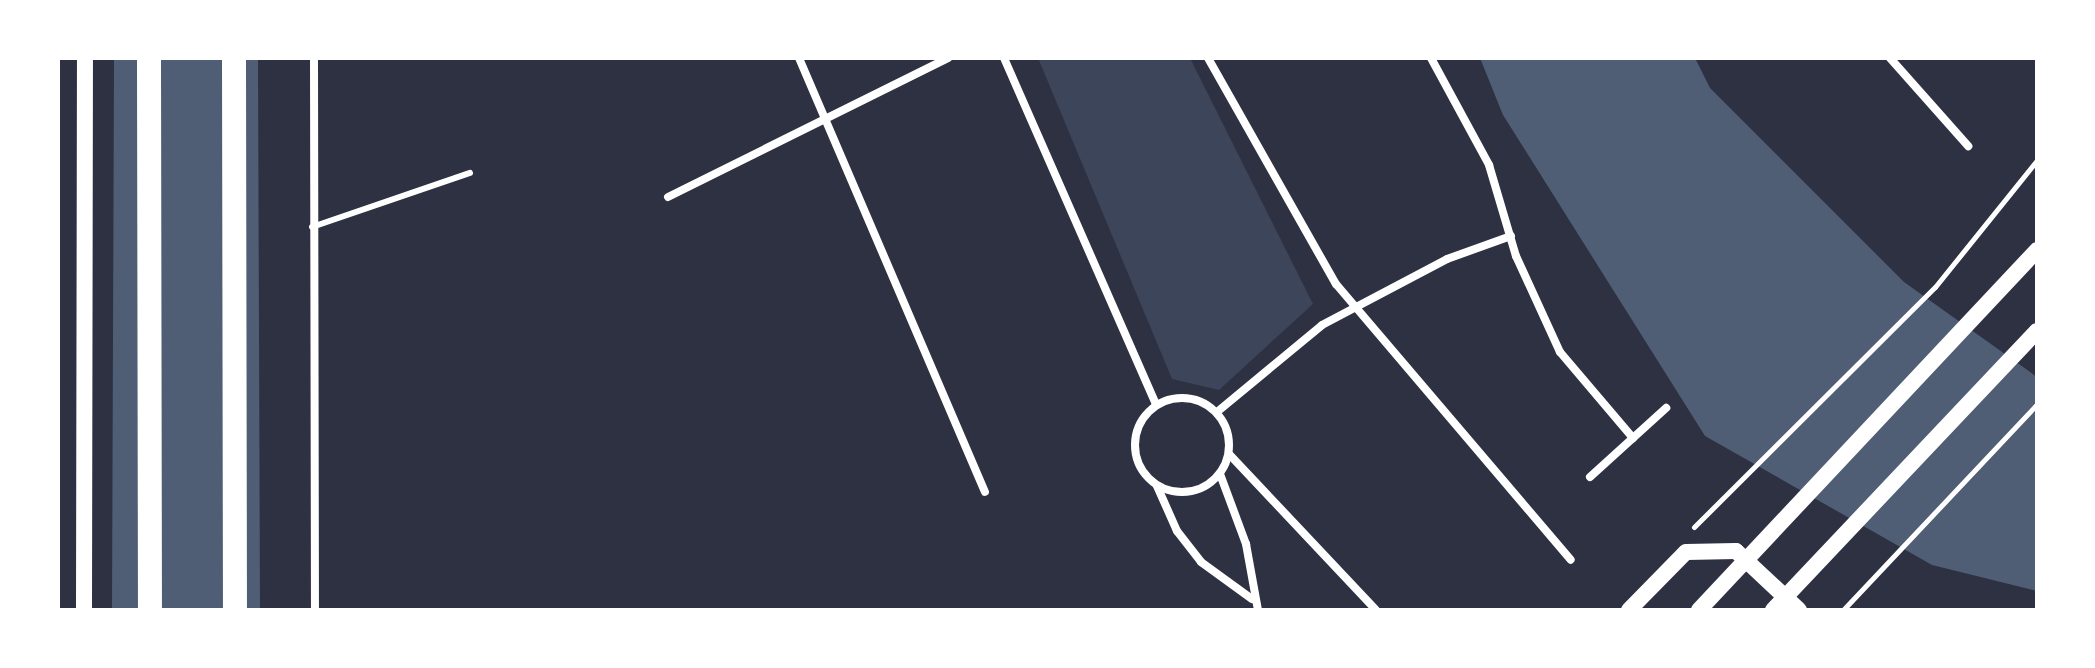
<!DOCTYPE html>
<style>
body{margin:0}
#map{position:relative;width:2095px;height:668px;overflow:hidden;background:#2d3142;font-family:"Varela Round",sans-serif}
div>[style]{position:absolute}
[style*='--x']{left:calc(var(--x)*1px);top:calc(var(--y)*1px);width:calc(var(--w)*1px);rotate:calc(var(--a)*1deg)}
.green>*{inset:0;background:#3c4559}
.water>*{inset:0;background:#4f5d75}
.path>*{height:5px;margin:-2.5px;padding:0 2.5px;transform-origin:2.5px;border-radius:2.5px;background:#fff}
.service>*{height:6px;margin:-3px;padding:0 3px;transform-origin:3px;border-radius:3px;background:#fff}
.minor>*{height:8px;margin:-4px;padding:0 4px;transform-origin:4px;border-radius:4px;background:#fff}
.minor>.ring{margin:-4px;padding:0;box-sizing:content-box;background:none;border:8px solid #fff;border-radius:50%}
.secondary>*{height:16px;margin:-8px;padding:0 8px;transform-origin:8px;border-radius:8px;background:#fff}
.motorway>*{height:24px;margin:-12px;padding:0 12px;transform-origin:12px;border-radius:12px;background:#fff}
span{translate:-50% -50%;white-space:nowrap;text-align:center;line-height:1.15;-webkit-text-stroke:6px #fff;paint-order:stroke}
.frame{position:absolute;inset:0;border:60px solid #fff;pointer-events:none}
</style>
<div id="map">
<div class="green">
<div style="clip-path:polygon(1038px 58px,1190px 58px,1313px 304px,1219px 390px,1172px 379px)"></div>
</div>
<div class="water">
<div style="clip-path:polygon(114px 58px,258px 58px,260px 610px,112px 610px)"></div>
<div style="clip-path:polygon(1480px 58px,1695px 58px,1710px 88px,1904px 282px,2037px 377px,2037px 591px,1932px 565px,1705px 436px,1503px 115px)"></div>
</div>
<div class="path">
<div style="--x:1694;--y:527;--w:340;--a:-44.9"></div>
<div style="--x:1935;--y:287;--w:163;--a:-51.2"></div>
<div style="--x:1843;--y:610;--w:283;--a:-46.7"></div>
</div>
<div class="service">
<div style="--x:312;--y:227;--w:167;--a:-18.9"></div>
</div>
<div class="minor">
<div style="--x:314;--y:58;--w:552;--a:89.9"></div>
<div style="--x:799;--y:58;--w:472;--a:66.8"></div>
<div style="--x:1004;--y:58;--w:379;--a:66.3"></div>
<div style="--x:1208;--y:58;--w:260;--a:60.5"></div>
<div style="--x:1336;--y:284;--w:362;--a:49.6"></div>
<div style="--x:1431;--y:58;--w:122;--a:61.5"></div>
<div style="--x:1489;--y:165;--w:95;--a:73.5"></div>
<div style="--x:1516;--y:256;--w:106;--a:65.4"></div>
<div style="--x:1560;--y:352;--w:113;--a:49.7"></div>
<div style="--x:1890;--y:58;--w:118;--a:48.4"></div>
<div style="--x:668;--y:197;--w:313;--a:-26.4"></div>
<div class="ring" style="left:1135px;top:398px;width:86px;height:86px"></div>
<div style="--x:1217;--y:412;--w:136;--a:-39.6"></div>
<div style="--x:1322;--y:325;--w:141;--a:-27.8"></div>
<div style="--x:1447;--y:259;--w:68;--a:-19.8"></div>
<div style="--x:1229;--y:454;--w:214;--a:46.7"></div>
<div style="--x:1220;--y:474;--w:75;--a:69.6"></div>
<div style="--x:1246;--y:544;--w:67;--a:79.7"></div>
<div style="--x:1590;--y:477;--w:103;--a:-42.2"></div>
<div style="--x:1157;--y:486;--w:49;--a:66"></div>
<div style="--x:1177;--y:531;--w:39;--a:52"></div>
<div style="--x:1201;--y:562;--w:63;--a:36"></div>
</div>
<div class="secondary">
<div style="--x:84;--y:610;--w:552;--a:-89.9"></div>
<div style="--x:1629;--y:610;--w:81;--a:-45.5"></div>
<div style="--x:1686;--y:552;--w:50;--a:-1.1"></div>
<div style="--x:1736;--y:551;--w:86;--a:43.1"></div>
<div style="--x:1699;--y:610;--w:494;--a:-46.8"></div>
<div style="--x:1773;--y:610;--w:384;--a:-46.6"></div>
</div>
<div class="motorway">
<div style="--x:149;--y:58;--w:552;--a:89.9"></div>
<div style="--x:234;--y:58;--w:552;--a:89.9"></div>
</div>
<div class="frame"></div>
</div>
